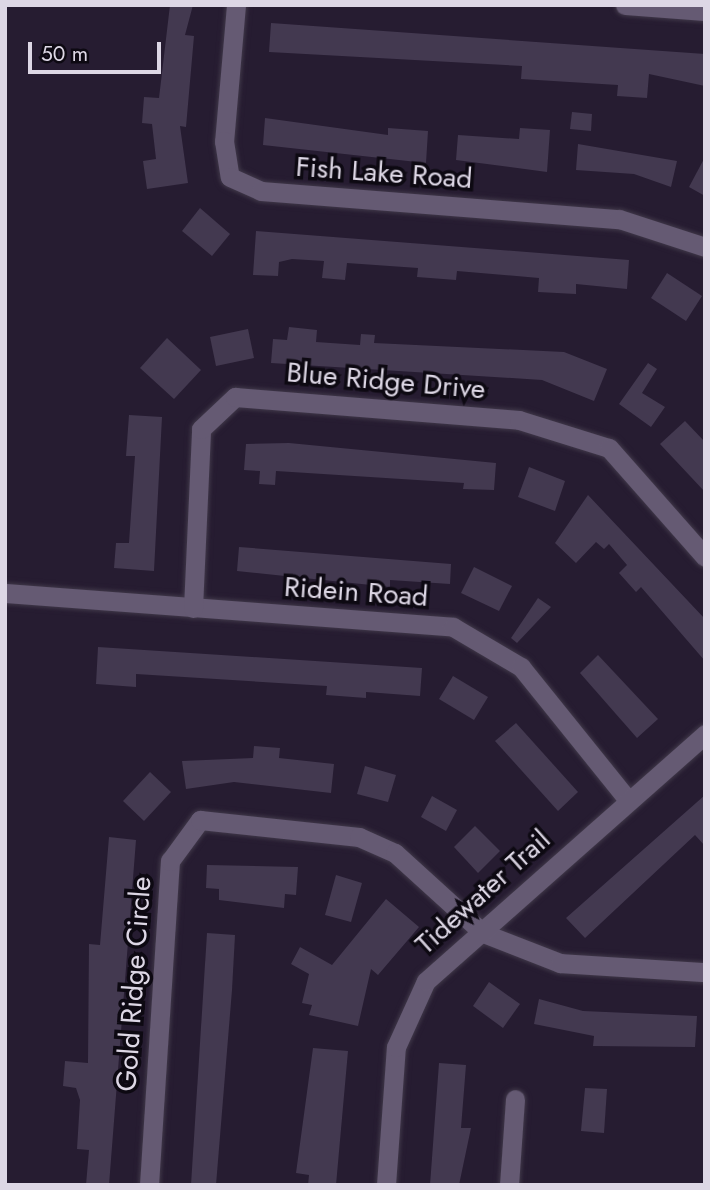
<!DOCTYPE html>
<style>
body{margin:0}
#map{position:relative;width:710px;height:1190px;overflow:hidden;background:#261c31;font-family:Jost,sans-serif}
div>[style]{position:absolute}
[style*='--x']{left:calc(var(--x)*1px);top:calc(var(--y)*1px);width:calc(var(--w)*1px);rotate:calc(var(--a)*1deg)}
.building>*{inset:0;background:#433950}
.roads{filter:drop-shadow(0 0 2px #403849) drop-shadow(0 0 2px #403849)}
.minor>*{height:19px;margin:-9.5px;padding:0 9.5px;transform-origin:9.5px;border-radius:9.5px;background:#655a73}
span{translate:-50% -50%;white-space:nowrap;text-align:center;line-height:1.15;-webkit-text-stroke:7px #0d0912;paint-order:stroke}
.street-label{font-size:28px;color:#ddd7e5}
.frame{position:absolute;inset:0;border:7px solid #ddd7e5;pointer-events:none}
.scale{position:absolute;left:28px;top:42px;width:133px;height:32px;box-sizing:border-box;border:4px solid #ddd7e5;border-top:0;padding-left:9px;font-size:21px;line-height:24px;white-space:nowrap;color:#ddd7e5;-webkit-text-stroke:5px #0d0912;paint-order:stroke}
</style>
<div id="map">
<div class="building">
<div style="clip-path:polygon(170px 5px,193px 5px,185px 35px,194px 36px,186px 127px,180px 126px,188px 183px,147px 189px,143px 161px,156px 159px,152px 124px,142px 123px,144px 97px,159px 98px)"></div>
<div style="clip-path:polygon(271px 23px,705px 54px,705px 86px,649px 74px,647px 98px,617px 96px,618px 85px,521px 79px,522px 66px,269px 52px)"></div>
<div style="clip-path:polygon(572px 112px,592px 114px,591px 131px,570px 129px)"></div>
<div style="clip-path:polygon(265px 118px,388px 135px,388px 128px,428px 131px,426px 163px,263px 145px)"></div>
<div style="clip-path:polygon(520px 128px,550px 130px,547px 172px,456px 160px,458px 135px,519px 139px)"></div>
<div style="clip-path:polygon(578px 144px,677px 161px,671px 187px,634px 174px,576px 170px)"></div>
<div style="clip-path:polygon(705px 157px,705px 196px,689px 187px)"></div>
<div style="clip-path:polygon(200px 208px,230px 234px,212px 256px,182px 231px)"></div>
<div style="clip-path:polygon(256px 231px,629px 260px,627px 289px,576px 284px,576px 294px,538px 292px,539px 278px,457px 271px,456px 280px,417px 277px,418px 268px,347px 263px,345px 280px,322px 278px,324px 261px,292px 259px,279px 262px,278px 276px,253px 275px)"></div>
<div style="clip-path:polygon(667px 273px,702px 296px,686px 321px,651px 298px)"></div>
<div style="clip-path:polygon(289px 327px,317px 330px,316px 342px,360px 345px,361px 334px,375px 335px,374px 343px,564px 352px,607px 369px,594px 401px,542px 380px,271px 363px,273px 339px,287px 340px)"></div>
<div style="clip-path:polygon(248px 329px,254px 358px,216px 366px,210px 337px)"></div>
<div style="clip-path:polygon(167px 338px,201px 370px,174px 399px,140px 368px)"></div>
<div style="clip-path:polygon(648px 363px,657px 369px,642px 393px,665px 407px,651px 427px,619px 404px)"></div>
<div style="clip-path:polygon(129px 415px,162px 417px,154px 571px,114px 568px,116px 543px,129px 543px,135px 456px,126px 456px)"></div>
<div style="clip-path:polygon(685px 421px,705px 442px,705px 492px,660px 444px)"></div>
<div style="clip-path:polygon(289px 443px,496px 463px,494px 490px,463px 489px,464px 483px,276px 471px,275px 485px,259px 484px,260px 471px,244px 470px,246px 444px)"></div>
<div style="clip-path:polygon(529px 467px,565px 481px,555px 511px,518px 497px)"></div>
<div style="clip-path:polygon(588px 495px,705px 619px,705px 661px,641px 587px,636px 592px,619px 573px,627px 565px,609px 544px,604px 549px,596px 542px,576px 563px,555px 543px)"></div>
<div style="clip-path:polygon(239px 547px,451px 564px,450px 584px,390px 580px,390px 587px,237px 571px)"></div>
<div style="clip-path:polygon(474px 567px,512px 586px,499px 611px,461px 593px)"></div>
<div style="clip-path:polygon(538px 598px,551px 607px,517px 643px,511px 638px)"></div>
<div style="clip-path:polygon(98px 647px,422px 668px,420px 696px,366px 692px,366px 698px,326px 695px,327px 686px,136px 674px,136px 687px,96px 684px)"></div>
<div style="clip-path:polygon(598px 655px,658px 719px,637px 738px,580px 673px)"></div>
<div style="clip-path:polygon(453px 676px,488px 697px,474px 720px,439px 699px)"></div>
<div style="clip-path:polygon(516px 723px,578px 792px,558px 811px,495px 741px)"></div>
<div style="clip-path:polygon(254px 746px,280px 748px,279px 758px,334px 764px,331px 793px,234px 782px,186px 789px,182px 761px,253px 758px)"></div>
<div style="clip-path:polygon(365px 766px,396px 775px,388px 802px,357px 794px)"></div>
<div style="clip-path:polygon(150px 772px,171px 792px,144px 821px,123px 801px)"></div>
<div style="clip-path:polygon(705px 795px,705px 846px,695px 835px,585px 938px,566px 918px)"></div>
<div style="clip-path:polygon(432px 796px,457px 810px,446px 831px,421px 817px)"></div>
<div style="clip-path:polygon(475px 826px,500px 851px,478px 873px,454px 847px)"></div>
<div style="clip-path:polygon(109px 837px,136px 840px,109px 1185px,86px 1185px,89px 1150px,77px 1149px,80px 1100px,76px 1088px,63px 1086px,65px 1061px,88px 1063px,89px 944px,100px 945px)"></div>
<div style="clip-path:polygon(207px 865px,298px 867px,296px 895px,285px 894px,284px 908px,219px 900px,219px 889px,206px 888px)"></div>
<div style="clip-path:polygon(336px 875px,362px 883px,351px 922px,325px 915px)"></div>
<div style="clip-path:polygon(386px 899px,419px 927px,378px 975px,371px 969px,358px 1026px,309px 1015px,312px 1005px,302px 1003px,309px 974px,291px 964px,300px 947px,332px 965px)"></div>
<div style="clip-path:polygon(207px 933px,235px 935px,232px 990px,216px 1185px,191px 1185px)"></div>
<div style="clip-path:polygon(489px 982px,520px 1004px,503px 1028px,473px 1006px)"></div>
<div style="clip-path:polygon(539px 999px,583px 1011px,697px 1016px,695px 1047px,593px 1046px,594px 1036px,534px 1024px)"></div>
<div style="clip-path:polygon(313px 1048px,348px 1051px,336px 1185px,308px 1185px,309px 1175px,296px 1173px)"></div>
<div style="clip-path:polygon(439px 1063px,466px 1065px,461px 1128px,471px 1128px,459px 1185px,430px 1185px)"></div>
<div style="clip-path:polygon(585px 1088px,607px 1089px,604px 1133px,581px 1131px)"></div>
</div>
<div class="roads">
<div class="minor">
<div style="--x:236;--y:5;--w:137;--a:95"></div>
<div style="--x:224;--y:141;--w:36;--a:81"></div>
<div style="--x:230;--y:177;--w:34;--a:24"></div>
<div style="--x:261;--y:191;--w:359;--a:4.5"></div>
<div style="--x:619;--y:219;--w:90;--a:18"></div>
<div style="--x:625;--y:5;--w:80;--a:4.3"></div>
<div style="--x:5;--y:593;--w:449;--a:4.3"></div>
<div style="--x:453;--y:627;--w:79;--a:30.5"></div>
<div style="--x:521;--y:667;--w:171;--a:51.2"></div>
<div style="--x:193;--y:608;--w:179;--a:-87.4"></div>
<div style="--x:201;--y:429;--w:47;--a:-43.3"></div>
<div style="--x:235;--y:397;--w:285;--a:4.6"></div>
<div style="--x:519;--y:420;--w:94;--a:17.3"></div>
<div style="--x:609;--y:448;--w:145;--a:48.6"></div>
<div style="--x:149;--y:1185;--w:325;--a:-86.3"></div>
<div style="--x:170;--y:861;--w:51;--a:-53.8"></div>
<div style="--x:200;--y:820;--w:160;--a:6.1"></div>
<div style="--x:359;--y:837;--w:39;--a:24"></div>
<div style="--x:395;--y:853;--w:119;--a:42.3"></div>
<div style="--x:483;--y:933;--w:83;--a:21.3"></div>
<div style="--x:560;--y:963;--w:145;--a:3.6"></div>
<div style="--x:386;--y:1185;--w:138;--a:-85.9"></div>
<div style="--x:396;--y:1047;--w:72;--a:-65.6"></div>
<div style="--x:426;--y:981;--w:373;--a:-41.5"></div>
<div style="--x:509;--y:1185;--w:86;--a:-86"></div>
</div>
</div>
<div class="street-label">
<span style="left:384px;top:173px;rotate:4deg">Fish Lake Road</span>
<span style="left:386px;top:381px;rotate:5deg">Blue Ridge Drive</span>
<span style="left:356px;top:592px;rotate:4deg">Ridein Road</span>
<span style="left:483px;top:892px;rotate:-42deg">Tidewater Trail</span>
<span style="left:134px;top:984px;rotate:-86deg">Gold Ridge Circle</span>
</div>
<div class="frame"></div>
<div class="scale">50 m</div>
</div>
